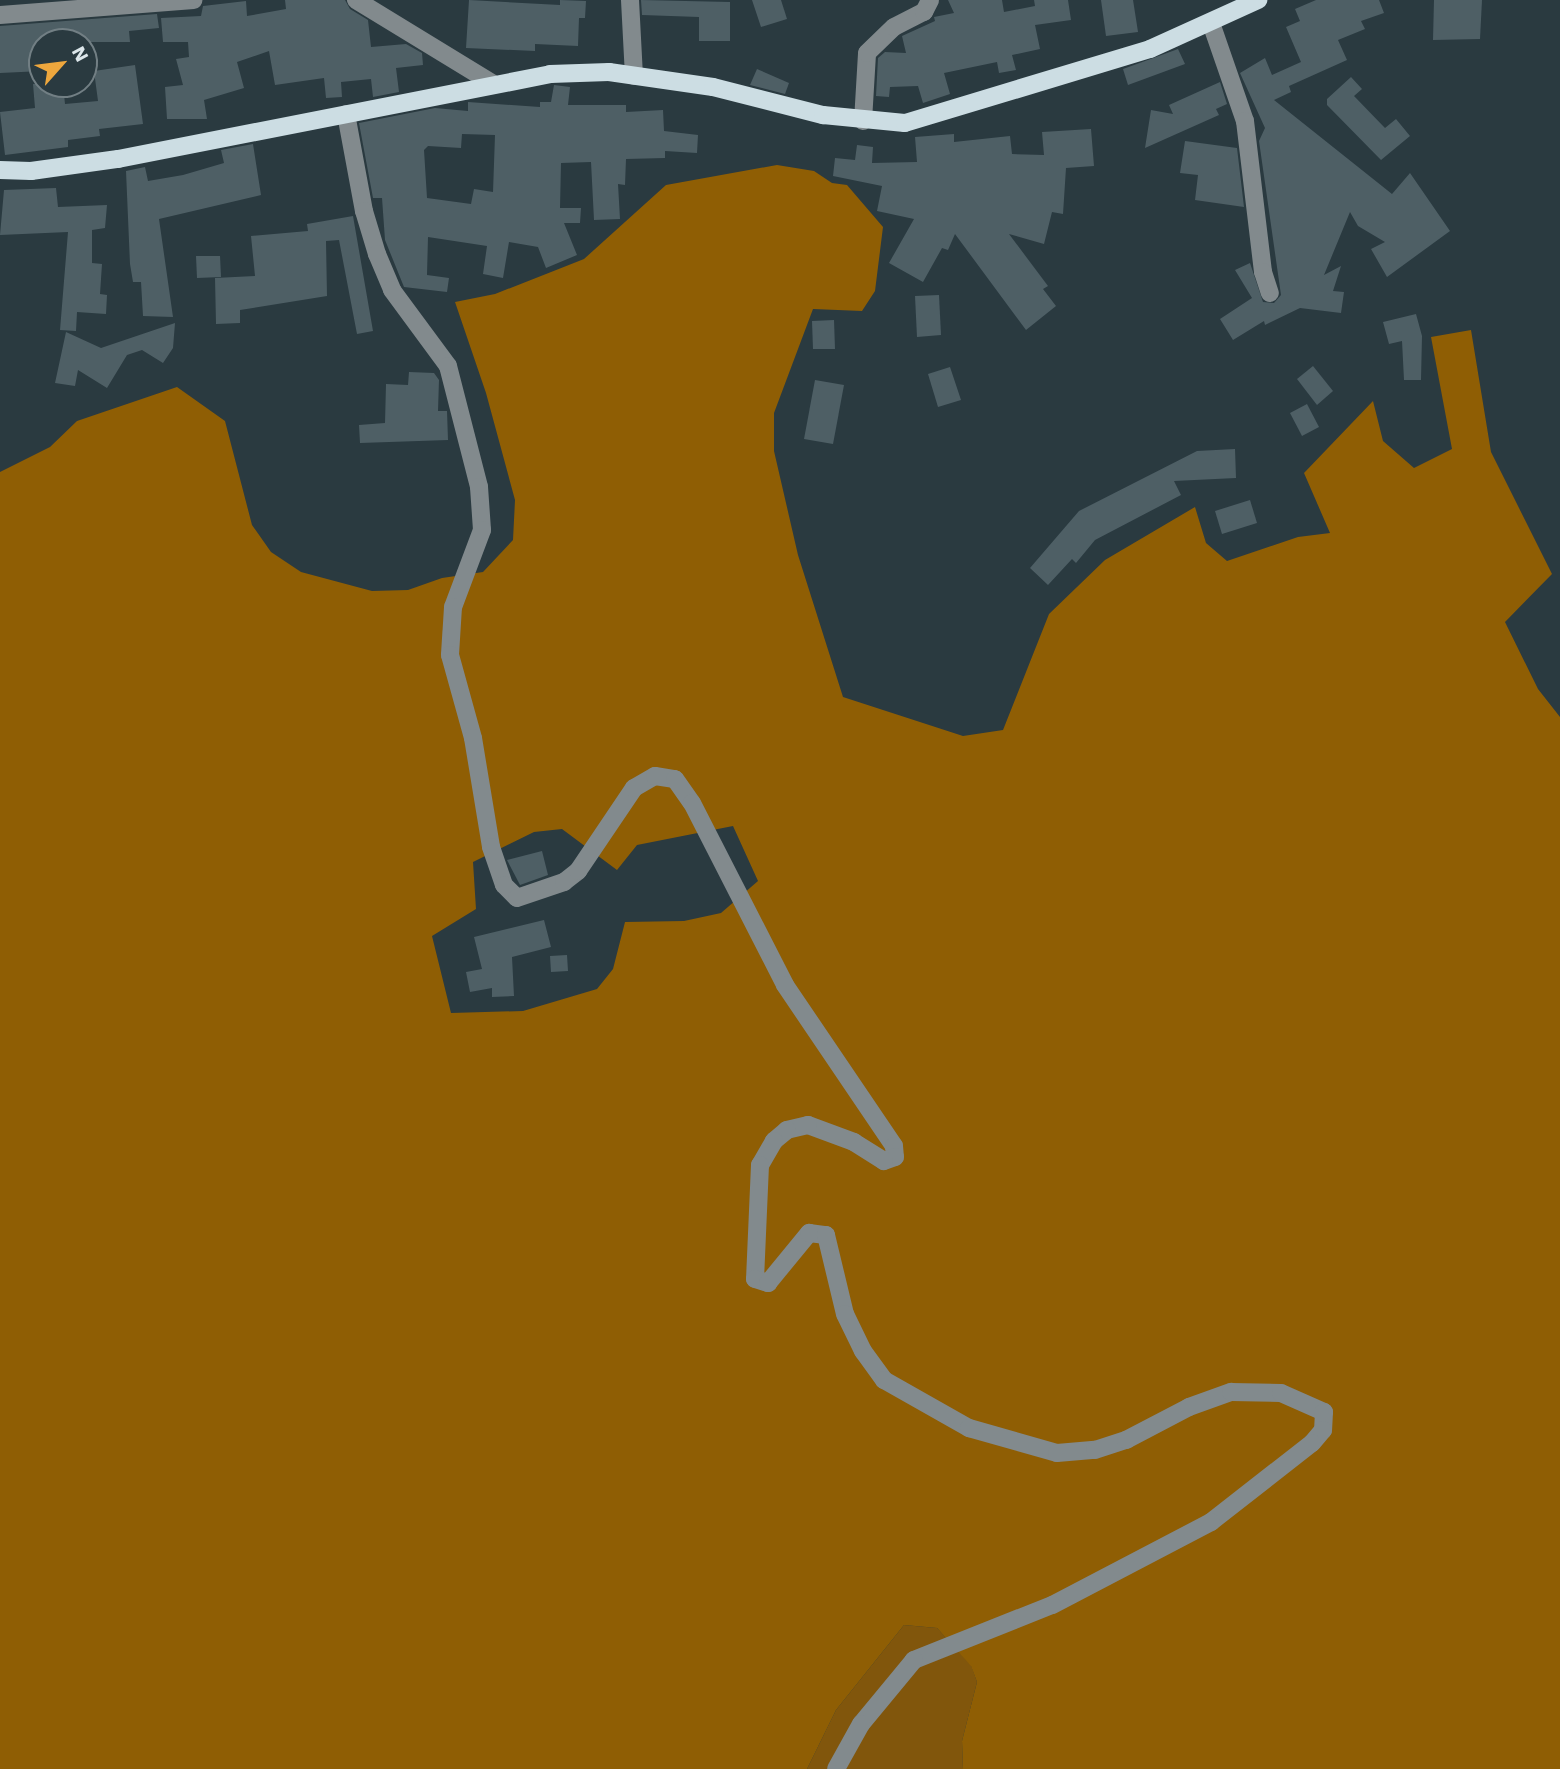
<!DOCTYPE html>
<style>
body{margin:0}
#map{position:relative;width:1560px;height:1769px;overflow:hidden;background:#2a3a40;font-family:"Work Sans",sans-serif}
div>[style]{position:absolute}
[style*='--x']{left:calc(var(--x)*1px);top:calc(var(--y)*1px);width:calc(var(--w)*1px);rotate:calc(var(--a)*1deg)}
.green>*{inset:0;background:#81560c}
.forest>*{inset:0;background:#8f5e04}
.building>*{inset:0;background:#4e5f65}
.minor>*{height:18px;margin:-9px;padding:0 9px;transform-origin:9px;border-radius:9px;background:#828a8d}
.major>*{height:18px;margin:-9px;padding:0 9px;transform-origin:9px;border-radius:9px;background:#ccdde3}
span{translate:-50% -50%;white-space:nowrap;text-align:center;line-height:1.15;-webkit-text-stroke:5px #2a3a40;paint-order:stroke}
.north{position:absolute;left:28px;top:28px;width:70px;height:70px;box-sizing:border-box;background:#2a3a40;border:2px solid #727f84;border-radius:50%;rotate:62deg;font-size:19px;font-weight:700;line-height:28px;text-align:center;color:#dde7eb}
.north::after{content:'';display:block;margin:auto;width:24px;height:32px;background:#eea73d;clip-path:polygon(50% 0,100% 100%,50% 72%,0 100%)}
</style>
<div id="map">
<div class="green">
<div style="clip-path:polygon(904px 1625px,937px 1628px,971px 1665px,977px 1682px,962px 1741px,963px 1769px,807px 1769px,836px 1710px)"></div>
</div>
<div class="forest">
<div style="clip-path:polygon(evenodd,777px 165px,814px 171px,832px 183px,847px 185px,883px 227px,875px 291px,862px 311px,813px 309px,774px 413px,774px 451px,798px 555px,843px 697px,963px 736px,1003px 730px,1049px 614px,1105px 560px,1195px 507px,1206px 543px,1227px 561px,1298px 537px,1330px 533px,1304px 473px,1373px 401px,1383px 441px,1414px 468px,1452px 449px,1431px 337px,1471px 330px,1491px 452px,1552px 574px,1505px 622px,1538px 689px,1560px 717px,1560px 1769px,963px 1769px,962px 1741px,977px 1682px,971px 1666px,937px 1628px,904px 1625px,836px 1710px,807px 1769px,0 1769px,0 472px,50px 447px,77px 421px,177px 387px,225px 421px,252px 525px,271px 552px,301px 572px,372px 591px,408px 590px,442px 578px,483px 572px,513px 540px,515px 500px,486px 393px,455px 302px,495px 294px,584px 259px,666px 185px,777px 165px,733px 826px,758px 881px,721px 913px,684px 921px,625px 922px,613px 969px,597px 989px,523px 1011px,451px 1013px,432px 936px,476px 909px,473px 862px,534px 832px,562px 829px,617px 870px,637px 845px,733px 826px)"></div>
</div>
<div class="building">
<div style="clip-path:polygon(285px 0,345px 0,350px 9px,368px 20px,371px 47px,406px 44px,422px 53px,423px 65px,396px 68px,399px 92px,373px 97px,371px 79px,341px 82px,342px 97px,326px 98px,324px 78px,275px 85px,269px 51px,237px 62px,244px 88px,204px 100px,207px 119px,167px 119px,165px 87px,183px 85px,176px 59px,189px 57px,188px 42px,163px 42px,161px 18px,201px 16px,203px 6px,246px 1px,247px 16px,286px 9px)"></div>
<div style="clip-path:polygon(469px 0,560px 5px,560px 0,586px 1px,585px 18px,579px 18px,578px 46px,535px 44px,535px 51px,466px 48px)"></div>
<div style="clip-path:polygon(641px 0,730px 2px,730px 41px,699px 41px,699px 17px,642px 15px)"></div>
<div style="clip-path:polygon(752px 0,781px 0,787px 19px,761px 27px)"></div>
<div style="clip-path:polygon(948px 0,1002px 0,1004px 12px,1035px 6px,1034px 0,1068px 0,1071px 20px,1035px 25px,1040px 49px,1012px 55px,1016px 70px,999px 73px,997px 62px,944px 73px,950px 94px,923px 103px,918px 86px,890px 87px,889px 97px,876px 96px,878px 58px,885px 52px,906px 53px,902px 36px,935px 21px,934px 17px,954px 13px)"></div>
<div style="clip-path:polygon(1101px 0,1133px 0,1138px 32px,1106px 36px)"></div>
<div style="clip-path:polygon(1316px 0,1379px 0,1384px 13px,1361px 21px,1365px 29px,1338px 40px,1347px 60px,1289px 86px,1291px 92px,1274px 100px,1392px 194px,1410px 173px,1450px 231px,1387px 277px,1371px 249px,1385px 242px,1358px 226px,1350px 212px,1324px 275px,1341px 266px,1333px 291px,1344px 292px,1341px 313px,1300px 308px,1265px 325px,1264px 321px,1233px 340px,1220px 319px,1252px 298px,1235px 270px,1250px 263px,1263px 302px,1274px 303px,1281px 295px,1259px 141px,1265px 128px,1240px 73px,1265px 58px,1272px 75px,1301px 62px,1286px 27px,1300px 21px,1295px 9px)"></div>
<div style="clip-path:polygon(1434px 0,1482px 0,1480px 39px,1433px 40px)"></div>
<div style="clip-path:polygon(157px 14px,159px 28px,129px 31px,130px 42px,42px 42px,42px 71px,0 73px,0 26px)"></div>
<div style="clip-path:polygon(1178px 49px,1185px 64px,1128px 85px,1123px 69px)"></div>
<div style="clip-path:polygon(135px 65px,143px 124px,99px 129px,100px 136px,68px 140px,68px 147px,5px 155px,0 112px,35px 108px,33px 84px,63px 84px,65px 104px,98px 101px,94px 71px)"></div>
<div style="clip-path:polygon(757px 69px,789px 83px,785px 94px,750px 85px)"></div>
<div style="clip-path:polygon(1351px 77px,1362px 89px,1354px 96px,1385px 128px,1396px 119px,1410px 136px,1381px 160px,1327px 105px,1327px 99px)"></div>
<div style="clip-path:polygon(1220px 82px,1227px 104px,1216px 109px,1219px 115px,1145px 148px,1151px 110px,1173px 114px,1169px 105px)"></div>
<div style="clip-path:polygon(evenodd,554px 85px,570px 87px,568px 105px,626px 105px,626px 112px,663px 110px,664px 131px,698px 135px,697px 153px,665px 151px,665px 158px,626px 159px,625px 185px,618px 184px,620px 219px,594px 220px,591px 162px,561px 163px,560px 208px,581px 208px,580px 223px,564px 223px,577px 255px,546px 268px,538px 247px,509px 242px,503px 278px,483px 274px,487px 246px,428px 237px,427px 275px,449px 278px,447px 292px,404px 287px,385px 240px,382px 198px,373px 198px,359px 123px,435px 108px,468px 111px,468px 102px,540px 107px,540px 102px,551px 102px,554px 85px,462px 134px,495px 135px,493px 192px,474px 189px,471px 204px,427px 198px,424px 150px,428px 146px,461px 148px,462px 134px)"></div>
<div style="clip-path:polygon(1091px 129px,1094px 166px,1066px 168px,1063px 214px,1052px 212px,1044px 244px,1009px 234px,1048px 286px,1043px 289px,1056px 306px,1026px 330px,955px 234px,948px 250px,942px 248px,923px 282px,889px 263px,914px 219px,877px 211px,882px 186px,833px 176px,835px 158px,855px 160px,857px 145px,873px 147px,872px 163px,917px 162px,915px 137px,954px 134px,954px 142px,1010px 136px,1012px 154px,1044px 155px,1042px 132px)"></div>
<div style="clip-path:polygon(1185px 141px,1237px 148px,1244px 207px,1195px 200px,1198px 175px,1180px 173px)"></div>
<div style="clip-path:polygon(253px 144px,261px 195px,159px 219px,173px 317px,143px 316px,141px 282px,133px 282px,130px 264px,126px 171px,145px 167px,148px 181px,183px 175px,224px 163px,221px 150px)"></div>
<div style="clip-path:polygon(56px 188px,58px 207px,107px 205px,105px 228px,92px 230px,92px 263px,102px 264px,100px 294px,107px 295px,106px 314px,77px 312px,76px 331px,60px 330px,68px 232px,0 235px,4px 190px)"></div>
<div style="clip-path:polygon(353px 216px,373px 331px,357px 334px,339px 240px,326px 241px,327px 296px,240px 310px,240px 323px,216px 324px,215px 278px,255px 276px,251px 236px,308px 231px,307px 224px)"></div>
<div style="clip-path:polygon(196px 256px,220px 256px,221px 277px,197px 278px)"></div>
<div style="clip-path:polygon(939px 295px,941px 335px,917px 337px,915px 296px)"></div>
<div style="clip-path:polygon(1416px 314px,1422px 336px,1421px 380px,1404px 380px,1402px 341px,1389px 344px,1383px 322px)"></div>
<div style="clip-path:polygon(834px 320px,835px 349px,813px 349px,812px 321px)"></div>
<div style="clip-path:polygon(175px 323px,173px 348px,163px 363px,142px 350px,127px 355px,107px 388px,78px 370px,75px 386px,55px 383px,66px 332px,101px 348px)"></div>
<div style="clip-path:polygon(1313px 366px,1333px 391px,1317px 405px,1297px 379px)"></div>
<div style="clip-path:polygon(950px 367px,961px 400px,938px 407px,928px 374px)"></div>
<div style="clip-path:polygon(409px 372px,434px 373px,439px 380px,438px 411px,447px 411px,448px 440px,360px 443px,359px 425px,385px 423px,386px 384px,408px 385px)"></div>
<div style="clip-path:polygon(815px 380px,844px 385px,833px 444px,804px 439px)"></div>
<div style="clip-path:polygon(1307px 404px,1319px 427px,1302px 436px,1290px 413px)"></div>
<div style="clip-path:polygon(1235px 449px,1236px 478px,1174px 481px,1181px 495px,1095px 540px,1076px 563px,1072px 559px,1048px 585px,1030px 568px,1079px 511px,1197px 451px)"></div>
<div style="clip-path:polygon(1250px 500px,1257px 523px,1222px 534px,1215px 511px)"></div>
<div style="clip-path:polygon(542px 851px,548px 875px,520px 885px,507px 860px)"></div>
<div style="clip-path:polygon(544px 920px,551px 947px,512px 957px,514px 996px,492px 997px,492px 988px,470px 992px,466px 972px,482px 969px,474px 937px)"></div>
<div style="clip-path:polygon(567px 955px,568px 971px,551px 972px,550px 956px)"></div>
</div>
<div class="minor">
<div style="--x:356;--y:0;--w:159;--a:31.4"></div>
<div style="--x:630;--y:0;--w:76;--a:87"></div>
<div style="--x:0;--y:15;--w:194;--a:-4.4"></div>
<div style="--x:1211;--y:23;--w:104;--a:70.9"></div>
<div style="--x:1245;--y:121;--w:152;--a:83.2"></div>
<div style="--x:1263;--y:272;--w:22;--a:72"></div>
<div style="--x:346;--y:114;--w:99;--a:79.5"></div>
<div style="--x:364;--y:211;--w:45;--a:73.2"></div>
<div style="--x:377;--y:254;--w:39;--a:67"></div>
<div style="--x:392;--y:290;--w:94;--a:53.6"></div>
<div style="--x:448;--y:366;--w:125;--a:75.6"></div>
<div style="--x:479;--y:487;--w:43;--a:86"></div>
<div style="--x:482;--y:530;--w:82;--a:110.6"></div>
<div style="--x:453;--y:607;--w:48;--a:93.6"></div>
<div style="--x:450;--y:655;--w:86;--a:74.5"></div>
<div style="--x:473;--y:738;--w:110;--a:80.6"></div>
<div style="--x:491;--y:847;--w:40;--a:71.1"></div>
<div style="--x:504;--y:885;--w:18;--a:45"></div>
<div style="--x:517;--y:898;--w:50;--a:-18.8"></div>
<div style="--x:564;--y:882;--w:18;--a:-38"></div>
<div style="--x:578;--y:871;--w:100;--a:-56"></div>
<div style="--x:634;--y:788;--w:24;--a:-30"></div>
<div style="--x:655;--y:776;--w:20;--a:9"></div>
<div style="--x:675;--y:779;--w:29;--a:55"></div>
<div style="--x:692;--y:803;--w:204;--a:62.9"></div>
<div style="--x:785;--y:985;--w:194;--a:55.9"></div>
<div style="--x:894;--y:1146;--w:11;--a:85"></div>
<div style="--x:895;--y:1157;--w:12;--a:160"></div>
<div style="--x:884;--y:1161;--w:36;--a:-148"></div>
<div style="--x:854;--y:1142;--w:49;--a:-159.7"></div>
<div style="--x:808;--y:1125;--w:22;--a:167"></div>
<div style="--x:787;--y:1130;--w:17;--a:140"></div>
<div style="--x:774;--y:1141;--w:28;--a:120"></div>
<div style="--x:760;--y:1165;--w:114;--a:92.5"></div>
<div style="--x:755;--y:1279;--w:14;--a:17"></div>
<div style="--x:768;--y:1283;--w:65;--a:-50.6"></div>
<div style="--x:809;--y:1233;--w:17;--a:7"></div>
<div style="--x:826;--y:1235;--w:81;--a:76.5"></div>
<div style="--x:845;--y:1314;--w:41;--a:64.1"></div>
<div style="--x:863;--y:1351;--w:36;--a:54"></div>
<div style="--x:884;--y:1380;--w:98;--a:29.5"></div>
<div style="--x:969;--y:1428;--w:91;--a:15.9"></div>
<div style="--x:1057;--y:1453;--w:38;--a:-5"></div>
<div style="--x:1095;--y:1450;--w:33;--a:-18"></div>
<div style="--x:1126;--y:1440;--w:71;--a:-27.6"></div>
<div style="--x:1189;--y:1407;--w:45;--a:-19.7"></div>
<div style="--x:1231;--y:1392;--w:50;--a:1.1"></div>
<div style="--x:1281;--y:1393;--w:47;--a:23.8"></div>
<div style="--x:1324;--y:1412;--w:18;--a:93"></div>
<div style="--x:1323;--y:1430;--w:17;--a:130"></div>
<div style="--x:1312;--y:1443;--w:128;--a:142"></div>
<div style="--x:1211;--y:1522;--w:179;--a:152.4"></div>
<div style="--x:1052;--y:1605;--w:149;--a:158.3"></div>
<div style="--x:914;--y:1660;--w:83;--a:129.6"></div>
<div style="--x:861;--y:1724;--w:51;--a:119.1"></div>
<div style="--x:863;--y:121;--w:68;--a:-86.6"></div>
<div style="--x:867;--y:53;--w:37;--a:-44"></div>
<div style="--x:894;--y:27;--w:34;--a:-27"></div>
<div style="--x:924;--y:12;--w:13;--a:-63"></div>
</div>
<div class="major">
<div style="--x:0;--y:170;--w:31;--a:2"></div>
<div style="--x:31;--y:171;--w:88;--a:-7.9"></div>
<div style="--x:118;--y:159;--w:440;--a:-11.1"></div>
<div style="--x:550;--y:74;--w:59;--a:-1.9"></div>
<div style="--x:609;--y:72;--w:105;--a:8.2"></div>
<div style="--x:713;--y:87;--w:114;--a:14.3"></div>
<div style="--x:823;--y:115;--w:82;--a:5.6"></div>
<div style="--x:905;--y:123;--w:256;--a:-16.8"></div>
<div style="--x:1150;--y:49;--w:119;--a:-24.4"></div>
</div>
<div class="north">N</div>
</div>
